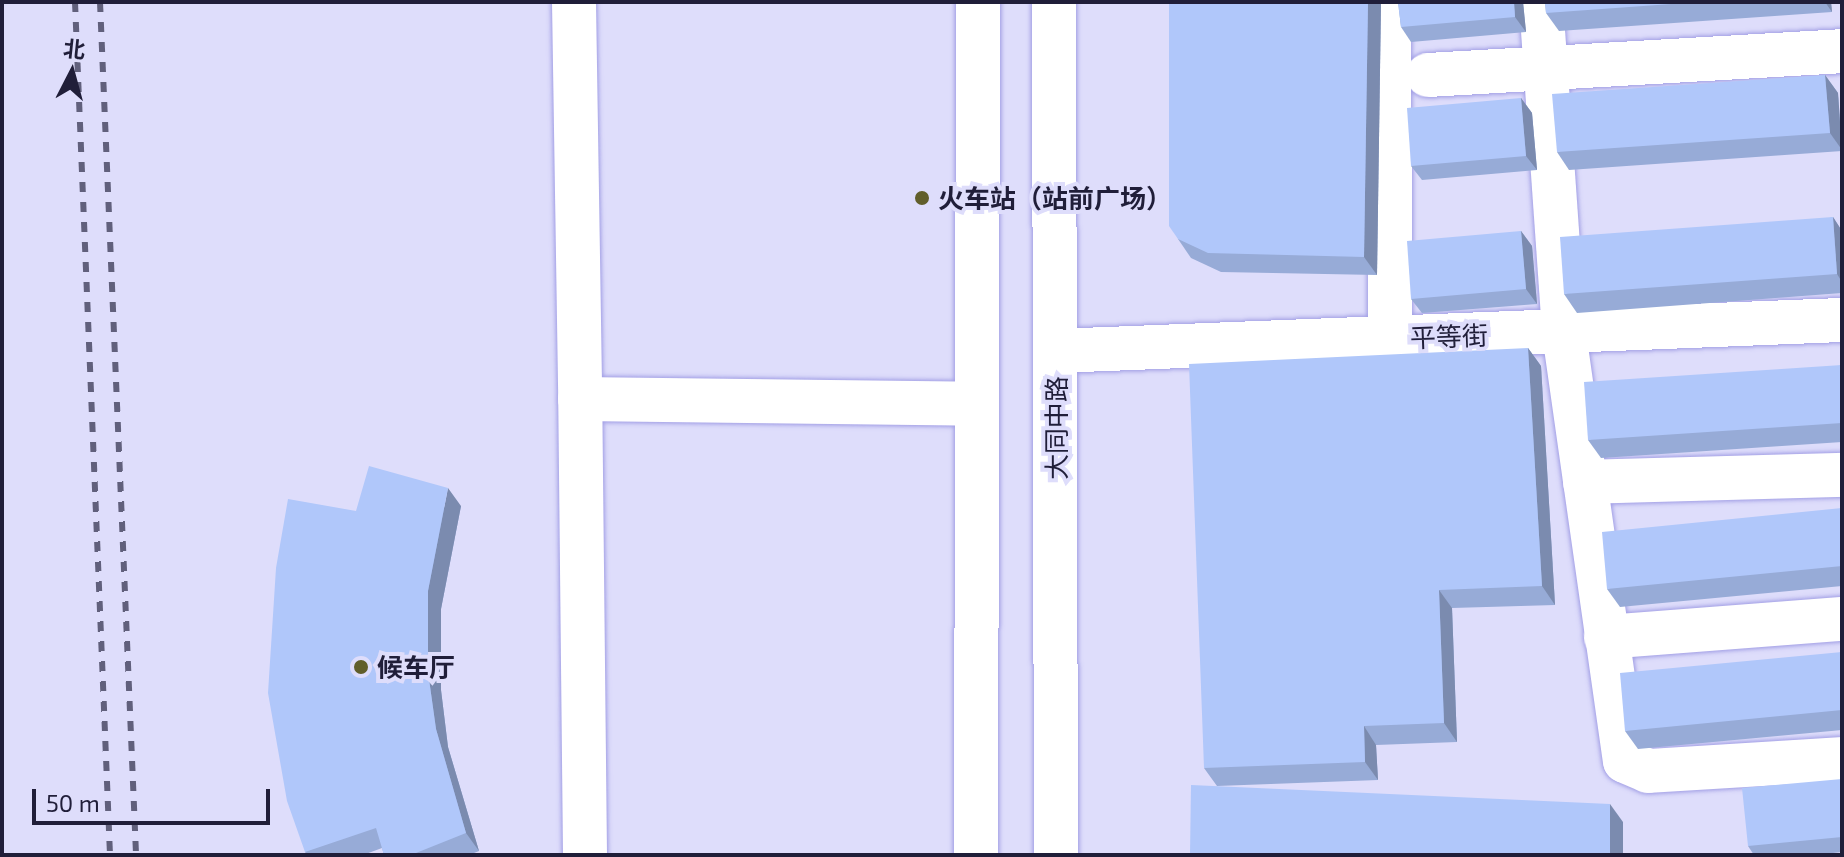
<!DOCTYPE html>
<meta charset="utf-8">
<style>
body{margin:0}
#map{position:relative;width:1844px;height:857px;overflow:hidden;background:#deddfb;font-family:"Exo 2","Noto Sans SC",sans-serif}
div>[style]{position:absolute}
[style*='--x']{left:calc(var(--x)*1px);top:calc(var(--y)*1px);width:calc(var(--w)*1px);rotate:calc(var(--a)*1deg)}
.roads{filter:drop-shadow(0 0 2px #a29fe5) drop-shadow(0 0 2px #a29fe5)}
.minor>*{height:44px;margin:-22px;padding:0 22px;transform-origin:22px;border-radius:22px;background:#fff}
.major>*{height:44px;margin:-22px;padding:0 22px;transform-origin:22px;border-radius:22px;background:#fff}
.rail>*{height:6px;margin-top:-3px;transform-origin:0;background:repeating-linear-gradient(90deg,#61607c 0 10px,transparent 0 20px)}
.wall>*{inset:0;background:#97abd7}
.shaded-wall>*{inset:0;background:#7b8baf}
.building>*{inset:0;background:#b0c7fa}
.dots>*{width:22px;height:22px;translate:-50% -50%;box-sizing:border-box;border:4px solid #deddfb;border-radius:50%}
span{translate:-50% -50%;white-space:nowrap;text-align:center;line-height:1.15;-webkit-text-stroke:8px #deddfb;paint-order:stroke}
.poi-label{font-size:26px;color:#201e39;font-weight:700}
.left{translate:0 -50%;text-align:left}
.street-label{font-size:26px;color:#201e39}
.frame{position:absolute;inset:0;border:4px solid #201e39;pointer-events:none}
.north{position:absolute;left:32px;top:32px;width:80px;height:80px;-webkit-text-stroke:6px #deddfb;paint-order:stroke;rotate:6deg;font-size:22px;font-weight:700;line-height:32px;text-align:center;color:#201e39}
.north::after{content:'';display:block;margin:auto;width:28px;height:36px;background:#201e39;clip-path:polygon(50% 0,100% 100%,50% 72%,0 100%)}
.scale{position:absolute;left:32px;top:789px;width:238px;height:36px;box-sizing:border-box;border:4px solid #201e39;border-top:0;padding-left:10px;font-size:24px;line-height:28px;white-space:nowrap;color:#201e39;-webkit-text-stroke:6px #deddfb;paint-order:stroke}
</style>
<div id="map">
<div class="roads">
<div class="minor">
<div style="--x:574;--y:2;--w:397;--a:89.1"></div>
<div style="--x:1389;--y:2;--w:335;--a:89.8"></div>
<div style="--x:1541;--y:2;--w:332;--a:86"></div>
<div style="--x:1564;--y:333;--w:432;--a:81.9"></div>
<div style="--x:1625;--y:761;--w:25;--a:23"></div>
<div style="--x:1648;--y:771;--w:194;--a:-3.5"></div>
<div style="--x:1428;--y:75;--w:415;--a:-3.3"></div>
<div style="--x:1056;--y:351;--w:787;--a:-2.26"></div>
<div style="--x:1585;--y:482;--w:257;--a:-1.6"></div>
<div style="--x:1606;--y:637;--w:237;--a:-4.4"></div>
<div style="--x:585;--y:855;--w:456;--a:-90.6"></div>
<div style="--x:580;--y:399;--w:397;--a:0.7"></div>
</div>
<div class="major">
<div style="--x:1054;--y:2;--w:853;--a:89.87"></div>
<div style="--x:976;--y:855;--w:853;--a:-89.87"></div>
</div>
</div>
<div class="rail">
<div style="--x:75;--y:2;--w:854;--a:87.65"></div>
<div style="--x:100;--y:2;--w:854;--a:87.58"></div>
</div>
<div class="wall">
<div style="clip-path:polygon(1169px 2px,1381px 2px,1377px 275px,1221px 272px,1191px 258px,1178px 239px)"></div>
<div style="clip-path:polygon(1398px 2px,1523px 2px,1526px 32px,1411px 42px,1401px 27px)"></div>
<div style="clip-path:polygon(1545px 2px,1831px 2px,1832px 12px,1559px 31px,1546px 13px)"></div>
<div style="clip-path:polygon(1825px 75px,1838px 93px,1842px 151px,1569px 170px,1557px 152px)"></div>
<div style="clip-path:polygon(1521px 98px,1532px 113px,1537px 170px,1422px 180px,1411px 166px)"></div>
<div style="clip-path:polygon(1833px 217px,1842px 231px,1842px 293px,1577px 313px,1564px 294px)"></div>
<div style="clip-path:polygon(1521px 231px,1532px 246px,1537px 304px,1422px 313px,1411px 299px)"></div>
<div style="clip-path:polygon(1528px 348px,1541px 366px,1555px 605px,1452px 608px,1457px 742px,1376px 745px,1378px 780px,1217px 786px,1204px 768px)"></div>
<div style="clip-path:polygon(1842px 365px,1842px 442px,1601px 458px,1588px 440px)"></div>
<div style="clip-path:polygon(461px 506px,441px 609px,441px 690px,448px 747px,479px 851px,469px 855px,384px 855px,382px 848px,363px 855px,307px 855px,305px 852px,356px 511px)"></div>
<div style="clip-path:polygon(1842px 508px,1842px 586px,1620px 607px,1607px 589px)"></div>
<div style="clip-path:polygon(1842px 652px,1842px 730px,1638px 749px,1625px 731px)"></div>
<div style="clip-path:polygon(1842px 779px,1842px 852px,1815px 855px,1754px 855px,1748px 846px)"></div>
</div>
<div class="shaded-wall">
<div style="clip-path:polygon(1368px 2px,1381px 2px,1377px 275px,1364px 257px)"></div>
<div style="clip-path:polygon(1514px 2px,1523px 2px,1526px 32px,1515px 17px)"></div>
<div style="clip-path:polygon(1825px 2px,1831px 2px,1832px 12px)"></div>
<div style="clip-path:polygon(1825px 75px,1838px 93px,1842px 150px,1830px 133px)"></div>
<div style="clip-path:polygon(1521px 98px,1532px 113px,1537px 170px,1526px 156px)"></div>
<div style="clip-path:polygon(1833px 217px,1842px 231px,1842px 282px,1837px 274px)"></div>
<div style="clip-path:polygon(1521px 231px,1532px 246px,1537px 304px,1526px 289px)"></div>
<div style="clip-path:polygon(1528px 348px,1541px 366px,1555px 605px,1542px 586px)"></div>
<div style="clip-path:polygon(448px 488px,461px 506px,441px 609px,441px 690px,448px 747px,479px 851px,466px 833px,436px 729px,428px 672px,428px 591px)"></div>
<div style="clip-path:polygon(1439px 590px,1452px 608px,1457px 742px,1444px 723px)"></div>
<div style="clip-path:polygon(1364px 726px,1376px 745px,1378px 780px,1365px 762px)"></div>
<div style="clip-path:polygon(1610px 804px,1623px 822px,1623px 855px,1610px 855px)"></div>
</div>
<div class="building">
<div style="clip-path:polygon(1169px 2px,1368px 2px,1364px 257px,1208px 253px,1178px 239px,1169px 226px)"></div>
<div style="clip-path:polygon(1398px 2px,1514px 2px,1515px 17px,1401px 27px)"></div>
<div style="clip-path:polygon(1545px 2px,1699px 2px,1546px 13px)"></div>
<div style="clip-path:polygon(1825px 75px,1830px 133px,1557px 152px,1552px 94px)"></div>
<div style="clip-path:polygon(1521px 98px,1526px 156px,1411px 166px,1407px 108px)"></div>
<div style="clip-path:polygon(1833px 217px,1837px 274px,1564px 294px,1560px 237px)"></div>
<div style="clip-path:polygon(1521px 231px,1526px 289px,1411px 299px,1407px 241px)"></div>
<div style="clip-path:polygon(1528px 348px,1542px 586px,1439px 590px,1444px 723px,1364px 726px,1365px 762px,1204px 768px,1189px 364px)"></div>
<div style="clip-path:polygon(1842px 365px,1842px 423px,1588px 440px,1584px 382px)"></div>
<div style="clip-path:polygon(369px 466px,448px 488px,428px 591px,428px 672px,436px 729px,466px 833px,411px 855px,384px 855px,376px 828px,305px 852px,287px 801px,268px 693px,276px 568px,288px 499px,356px 511px)"></div>
<div style="clip-path:polygon(1842px 508px,1842px 566px,1607px 589px,1602px 532px)"></div>
<div style="clip-path:polygon(1842px 652px,1842px 710px,1625px 731px,1620px 673px)"></div>
<div style="clip-path:polygon(1842px 779px,1842px 837px,1748px 846px,1742px 788px)"></div>
<div style="clip-path:polygon(1191px 785px,1610px 804px,1610px 855px,1190px 855px)"></div>
</div>
<div class="dots">
<div style="left:922px;top:198px;background:#615e2b"></div>
<div style="left:361px;top:667px;background:#615e2b"></div>
</div>
<div class="poi-label">
<span class="left" style="left:938px;top:198px">火车站（站前广场）</span>
<span class="left" style="left:377px;top:667px">候车厅</span>
</div>
<div class="street-label">
<span style="left:1449px;top:336px;rotate:-2deg">平等街</span>
<span style="left:1056px;top:428px;rotate:-90deg">大同中路</span>
</div>
<div class="frame"></div>
<div class="north">北</div>
<div class="scale">50 m</div>
</div>
